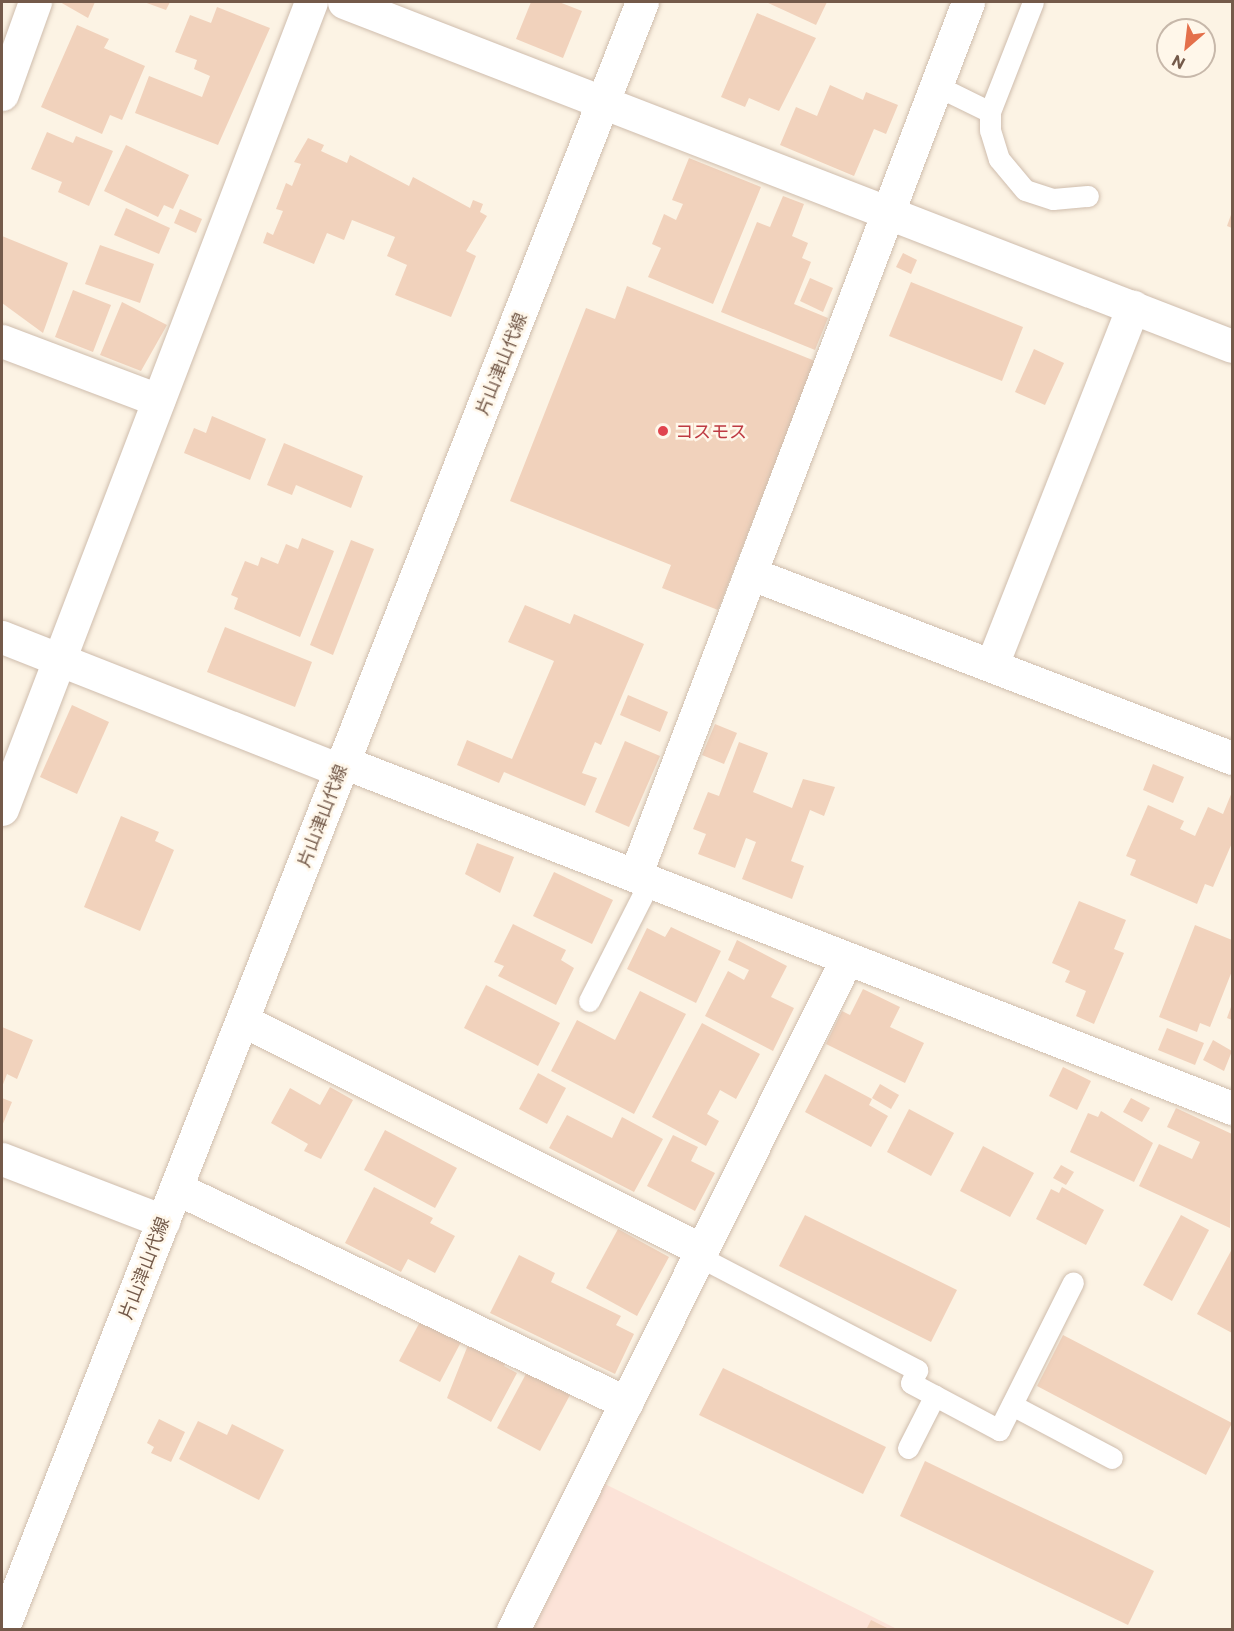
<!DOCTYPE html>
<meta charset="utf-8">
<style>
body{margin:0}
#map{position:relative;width:1234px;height:1631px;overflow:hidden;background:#fcf3e4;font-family:Commissioner,"Noto Sans JP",sans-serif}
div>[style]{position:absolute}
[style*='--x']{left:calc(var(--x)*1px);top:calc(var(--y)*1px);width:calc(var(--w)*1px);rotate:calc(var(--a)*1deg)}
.commercial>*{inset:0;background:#fce3d8}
.building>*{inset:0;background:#f1d2bc}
.roads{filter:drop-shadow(0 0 2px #cfbdad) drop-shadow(0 0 2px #cfbdad)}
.service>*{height:21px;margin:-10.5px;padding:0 10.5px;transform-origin:10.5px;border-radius:10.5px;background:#fff}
.minor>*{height:33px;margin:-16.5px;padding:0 16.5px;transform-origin:16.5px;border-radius:16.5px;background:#fff}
.tertiary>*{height:33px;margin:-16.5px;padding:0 16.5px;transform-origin:16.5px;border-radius:16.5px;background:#fff}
.secondary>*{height:33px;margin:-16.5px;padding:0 16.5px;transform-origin:16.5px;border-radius:16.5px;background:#fff}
.dots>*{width:16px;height:16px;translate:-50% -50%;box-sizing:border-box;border:3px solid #fff7ea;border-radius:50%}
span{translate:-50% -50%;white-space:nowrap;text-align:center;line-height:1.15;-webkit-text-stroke:5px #fff7ea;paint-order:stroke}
.street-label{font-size:18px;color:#745a4a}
.health-label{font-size:18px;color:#be3a42}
.left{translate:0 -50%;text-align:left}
.frame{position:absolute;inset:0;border:3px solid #745a4a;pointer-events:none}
.north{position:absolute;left:1156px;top:18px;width:60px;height:60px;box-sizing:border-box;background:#fff7ea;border:2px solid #c7b8aa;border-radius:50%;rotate:208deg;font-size:16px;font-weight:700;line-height:24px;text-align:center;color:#745a4a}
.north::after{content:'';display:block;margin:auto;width:21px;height:27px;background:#e4704b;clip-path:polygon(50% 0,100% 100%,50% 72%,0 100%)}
</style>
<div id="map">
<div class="commercial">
<div style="clip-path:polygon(605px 1484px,897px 1629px,533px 1630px)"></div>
</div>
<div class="building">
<div style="clip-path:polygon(60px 2px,95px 2px,88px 18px)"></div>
<div style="clip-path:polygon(144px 2px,170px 2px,166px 10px)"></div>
<div style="clip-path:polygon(531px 2px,559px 2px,582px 11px,563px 58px,516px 39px)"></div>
<div style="clip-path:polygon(766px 2px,827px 2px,816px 25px)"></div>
<div style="clip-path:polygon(217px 7px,270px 28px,218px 145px,135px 113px,149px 76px,202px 97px,210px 76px,194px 69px,197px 60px,175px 52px,190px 15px,211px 23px)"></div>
<div style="clip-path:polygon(757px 13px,816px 38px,779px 111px,749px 98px,745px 107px,721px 97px)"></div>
<div style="clip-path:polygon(77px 25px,109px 39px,104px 48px,145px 66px,122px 120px,110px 115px,102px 134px,41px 107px)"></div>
<div style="clip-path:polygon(830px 85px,863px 100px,866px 92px,898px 105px,886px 134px,874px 129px,854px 176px,780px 145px,796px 107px,817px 116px)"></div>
<div style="clip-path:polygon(47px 132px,73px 143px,76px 136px,113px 151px,89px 206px,58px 192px,62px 182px,31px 169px)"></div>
<div style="clip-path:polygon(308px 138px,324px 145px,321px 151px,347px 163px,350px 155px,409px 186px,413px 177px,470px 208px,473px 200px,483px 204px,480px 212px,487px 216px,466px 251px,476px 256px,451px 317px,395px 295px,407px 265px,387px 256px,395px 237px,352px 220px,344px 240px,327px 233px,314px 264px,263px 243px,267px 232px,273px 235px,283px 211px,276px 209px,286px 183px,292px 186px,301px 164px,294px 162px)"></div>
<div style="clip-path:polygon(126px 145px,189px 175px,173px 209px,164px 205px,158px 217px,104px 191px)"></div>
<div style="clip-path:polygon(689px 158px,761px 187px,713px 304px,648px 277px,661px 248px,652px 244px,664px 214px,676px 220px,683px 204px,672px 200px)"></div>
<div style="clip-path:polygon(783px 196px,804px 204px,792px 236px,808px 243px,802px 258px,811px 262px,794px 304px,828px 318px,815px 350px,721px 312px,757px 222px,770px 227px)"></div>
<div style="clip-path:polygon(126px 208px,170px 228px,159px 254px,114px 235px)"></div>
<div style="clip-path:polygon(180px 209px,202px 219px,196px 233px,174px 223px)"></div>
<div style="clip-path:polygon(1232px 212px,1232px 228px,1227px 226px)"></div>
<div style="clip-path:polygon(2px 236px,68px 263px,43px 333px,2px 303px)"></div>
<div style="clip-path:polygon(100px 245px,154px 264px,140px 303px,85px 284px)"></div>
<div style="clip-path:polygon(903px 253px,917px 260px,911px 274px,896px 267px)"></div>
<div style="clip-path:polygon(810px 278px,833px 288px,823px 312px,800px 301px)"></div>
<div style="clip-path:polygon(911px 282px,1023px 327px,1002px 381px,889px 336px)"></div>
<div style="clip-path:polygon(627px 286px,815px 361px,718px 610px,662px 588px,671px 565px,510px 501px,586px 308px,615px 319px)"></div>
<div style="clip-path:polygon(73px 290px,111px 305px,93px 352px,55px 337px)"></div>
<div style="clip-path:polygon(122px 302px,167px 325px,141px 371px,100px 355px)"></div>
<div style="clip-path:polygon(1034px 349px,1064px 363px,1045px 405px,1015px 392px)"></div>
<div style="clip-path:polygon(212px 416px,266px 439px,250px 480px,184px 453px,194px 428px,206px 433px)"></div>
<div style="clip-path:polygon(284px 443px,363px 476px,351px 508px,296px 485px,292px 495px,267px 485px)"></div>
<div style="clip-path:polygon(302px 538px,334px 551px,300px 637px,234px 609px,238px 598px,231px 595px,245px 561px,258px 566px,261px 557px,278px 564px,286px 544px,298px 549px)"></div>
<div style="clip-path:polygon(351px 540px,374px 549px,333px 655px,310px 645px)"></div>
<div style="clip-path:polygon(525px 605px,570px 624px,574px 614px,644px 644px,601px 745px,595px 742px,582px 773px,597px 778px,585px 806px,504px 772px,499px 783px,457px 765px,467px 740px,512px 759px,554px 661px,508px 642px)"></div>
<div style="clip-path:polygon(225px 627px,312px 662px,295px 707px,207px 672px)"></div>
<div style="clip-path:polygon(628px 695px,668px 712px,660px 732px,620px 715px)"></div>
<div style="clip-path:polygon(72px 705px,109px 722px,77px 794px,40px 777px)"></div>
<div style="clip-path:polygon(715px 724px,737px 733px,724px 764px,702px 755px)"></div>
<div style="clip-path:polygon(625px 741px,660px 756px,629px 827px,595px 812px)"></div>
<div style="clip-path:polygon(739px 742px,768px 753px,753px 792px,792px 808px,803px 779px,835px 787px,824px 816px,810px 810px,791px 861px,804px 866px,792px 899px,742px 879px,756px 842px,746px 838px,735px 868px,698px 854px,706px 834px,693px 829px,708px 792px,719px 796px)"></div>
<div style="clip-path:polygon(1153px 764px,1184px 777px,1173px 803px,1143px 790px)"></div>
<div style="clip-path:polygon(1232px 792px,1232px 843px,1213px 887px,1205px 884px,1197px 904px,1130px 875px,1136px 860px,1126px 856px,1148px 805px,1184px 821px,1180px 829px,1195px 836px,1208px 807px,1223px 814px)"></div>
<div style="clip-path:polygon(121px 816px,159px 832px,155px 841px,174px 850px,140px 931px,84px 907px)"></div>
<div style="clip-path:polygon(477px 843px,514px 857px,500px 893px,465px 874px)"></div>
<div style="clip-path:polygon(554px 872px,613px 900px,592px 944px,533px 916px)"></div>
<div style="clip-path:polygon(1079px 901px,1126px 920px,1114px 949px,1124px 953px,1094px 1024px,1076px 1016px,1086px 991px,1065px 982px,1070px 971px,1052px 963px)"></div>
<div style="clip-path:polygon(513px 924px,566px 950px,561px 960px,574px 968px,556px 1005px,498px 976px,504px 966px,494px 962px)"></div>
<div style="clip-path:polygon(1195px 925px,1232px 940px,1232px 971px,1210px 1027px,1200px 1023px,1197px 1032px,1159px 1017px)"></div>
<div style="clip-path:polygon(671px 927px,721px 951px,696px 1003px,627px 969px,647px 928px,665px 937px)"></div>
<div style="clip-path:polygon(737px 940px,787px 966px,771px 997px,794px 1008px,773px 1051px,705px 1016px,728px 971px,744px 980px,749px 970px,728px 960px)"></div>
<div style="clip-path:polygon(486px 985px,560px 1023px,538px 1066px,464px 1028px)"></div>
<div style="clip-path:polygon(863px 989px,900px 1007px,890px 1027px,924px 1043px,905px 1083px,826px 1044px,842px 1011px,850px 1015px)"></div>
<div style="clip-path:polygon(640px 991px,686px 1014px,634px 1114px,551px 1071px,577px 1020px,615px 1040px)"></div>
<div style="clip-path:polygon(1232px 1004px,1232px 1020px,1227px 1018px)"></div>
<div style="clip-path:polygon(702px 1023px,760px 1054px,736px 1099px,720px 1090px,707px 1114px,719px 1121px,706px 1146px,652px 1117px)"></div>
<div style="clip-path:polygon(2px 1027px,33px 1040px,17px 1079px,7px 1074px,2px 1087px)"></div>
<div style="clip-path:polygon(1167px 1028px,1204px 1043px,1195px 1065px,1158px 1050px)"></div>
<div style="clip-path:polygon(1213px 1040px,1232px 1051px,1224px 1071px,1203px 1060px)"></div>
<div style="clip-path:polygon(1063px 1067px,1091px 1081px,1077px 1110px,1049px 1096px)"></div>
<div style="clip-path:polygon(538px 1073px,566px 1088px,547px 1124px,519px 1109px)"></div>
<div style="clip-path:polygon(825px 1074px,872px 1099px,869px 1105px,888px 1116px,871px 1147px,805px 1112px)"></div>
<div style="clip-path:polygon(880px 1084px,899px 1095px,891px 1109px,872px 1098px)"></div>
<div style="clip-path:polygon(330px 1087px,353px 1100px,321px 1159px,304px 1151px,308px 1144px,271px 1123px,290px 1088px,320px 1105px)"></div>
<div style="clip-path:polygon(2px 1098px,12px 1102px,2px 1126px)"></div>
<div style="clip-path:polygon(1131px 1098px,1150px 1108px,1142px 1122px,1123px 1112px)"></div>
<div style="clip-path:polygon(1176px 1108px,1232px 1134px,1230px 1228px,1139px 1186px,1159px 1144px,1192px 1159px,1200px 1142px,1167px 1127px)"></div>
<div style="clip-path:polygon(909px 1109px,954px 1133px,931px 1176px,887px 1152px)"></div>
<div style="clip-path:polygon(1101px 1111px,1153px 1143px,1134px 1182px,1070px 1152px,1088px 1113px,1098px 1117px)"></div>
<div style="clip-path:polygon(567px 1115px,612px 1138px,622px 1117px,663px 1139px,634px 1192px,549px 1148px)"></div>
<div style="clip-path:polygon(385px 1130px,457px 1168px,435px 1208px,364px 1170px)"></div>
<div style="clip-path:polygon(673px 1135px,698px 1147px,691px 1161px,715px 1173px,695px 1211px,647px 1186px)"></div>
<div style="clip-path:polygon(983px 1146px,1034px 1173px,1010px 1217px,960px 1191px)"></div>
<div style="clip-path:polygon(1061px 1165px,1074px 1172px,1066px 1185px,1053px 1178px)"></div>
<div style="clip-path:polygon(374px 1187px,433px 1218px,430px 1223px,455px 1236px,435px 1273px,408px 1259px,401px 1272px,345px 1243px)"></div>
<div style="clip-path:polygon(1062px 1187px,1104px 1210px,1086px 1245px,1036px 1219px,1051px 1189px,1059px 1193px)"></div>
<div style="clip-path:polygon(805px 1215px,957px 1290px,931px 1342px,779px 1266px)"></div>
<div style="clip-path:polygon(1181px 1215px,1209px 1230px,1172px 1301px,1143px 1285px)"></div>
<div style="clip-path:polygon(618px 1229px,669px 1257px,637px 1316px,586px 1288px)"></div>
<div style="clip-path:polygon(1232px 1249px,1232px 1333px,1197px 1314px)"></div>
<div style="clip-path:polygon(519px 1255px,555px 1273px,551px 1282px,621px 1316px,616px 1325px,634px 1334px,615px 1374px,490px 1313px)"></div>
<div style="clip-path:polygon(421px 1320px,461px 1342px,440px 1382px,399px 1361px)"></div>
<div style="clip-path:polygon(1063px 1335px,1232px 1423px,1206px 1475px,1037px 1386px)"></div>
<div style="clip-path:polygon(470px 1340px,507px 1360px,504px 1366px,517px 1373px,491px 1422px,447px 1398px)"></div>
<div style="clip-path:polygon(723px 1368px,886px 1447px,863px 1494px,699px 1415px)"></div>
<div style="clip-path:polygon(527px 1372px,570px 1395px,540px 1451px,497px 1428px)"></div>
<div style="clip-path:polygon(159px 1419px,185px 1432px,171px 1462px,151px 1453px,154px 1447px,147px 1443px)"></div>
<div style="clip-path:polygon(198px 1421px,227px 1435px,232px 1424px,284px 1450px,259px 1500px,179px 1459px)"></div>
<div style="clip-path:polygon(925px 1461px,1154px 1571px,1128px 1625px,900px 1516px)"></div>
<div style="clip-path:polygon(871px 1620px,891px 1630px,866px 1630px)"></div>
</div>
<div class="roads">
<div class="service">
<div style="--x:1033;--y:2;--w:118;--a:111.4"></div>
<div style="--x:990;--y:112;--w:18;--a:90"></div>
<div style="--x:990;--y:130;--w:30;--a:73"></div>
<div style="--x:999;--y:159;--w:40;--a:50"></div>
<div style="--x:1025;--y:190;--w:29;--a:18"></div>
<div style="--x:1053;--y:199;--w:35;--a:-5"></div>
<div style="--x:935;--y:85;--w:61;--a:26.1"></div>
<div style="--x:589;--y:1001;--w:137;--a:-63.1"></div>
<div style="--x:700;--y:1257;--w:245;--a:27.5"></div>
<div style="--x:917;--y:1370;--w:14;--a:115"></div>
<div style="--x:911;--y:1383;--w:100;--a:28.1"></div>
<div style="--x:999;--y:1430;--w:165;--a:-63.4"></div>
<div style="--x:1012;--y:1405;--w:113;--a:27.9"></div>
<div style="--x:908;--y:1448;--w:59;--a:-63"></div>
</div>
<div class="minor">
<div style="--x:344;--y:2;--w:952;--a:21.18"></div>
<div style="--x:2;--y:94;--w:98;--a:-70.3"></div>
<div style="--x:2;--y:341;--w:167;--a:20.7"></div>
<div style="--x:752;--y:574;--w:514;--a:20.97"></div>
<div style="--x:993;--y:662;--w:382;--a:-68.5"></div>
<div style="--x:343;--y:762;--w:954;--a:21.27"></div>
<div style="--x:2;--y:809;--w:864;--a:-69.05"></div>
<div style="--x:636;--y:873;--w:932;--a:-69.13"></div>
<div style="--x:242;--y:1020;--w:514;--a:26.57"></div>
<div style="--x:2;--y:1159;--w:173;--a:21.1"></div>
<div style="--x:176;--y:1188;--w:499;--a:25.5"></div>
<div style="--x:513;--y:1630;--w:750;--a:-63.57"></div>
</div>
<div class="tertiary">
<div style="--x:2;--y:637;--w:363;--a:21.5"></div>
</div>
<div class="secondary">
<div style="--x:2;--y:1630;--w:1749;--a:-68.54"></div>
</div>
</div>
<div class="dots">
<div style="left:663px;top:431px;background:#e0444e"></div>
</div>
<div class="street-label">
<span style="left:501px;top:364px;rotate:-68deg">片山津山代線</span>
<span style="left:322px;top:816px;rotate:-69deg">片山津山代線</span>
<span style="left:144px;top:1268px;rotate:-69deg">片山津山代線</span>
</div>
<div class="health-label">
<span class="left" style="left:675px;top:431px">コスモス</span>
</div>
<div class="frame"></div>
<div class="north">N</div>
</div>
